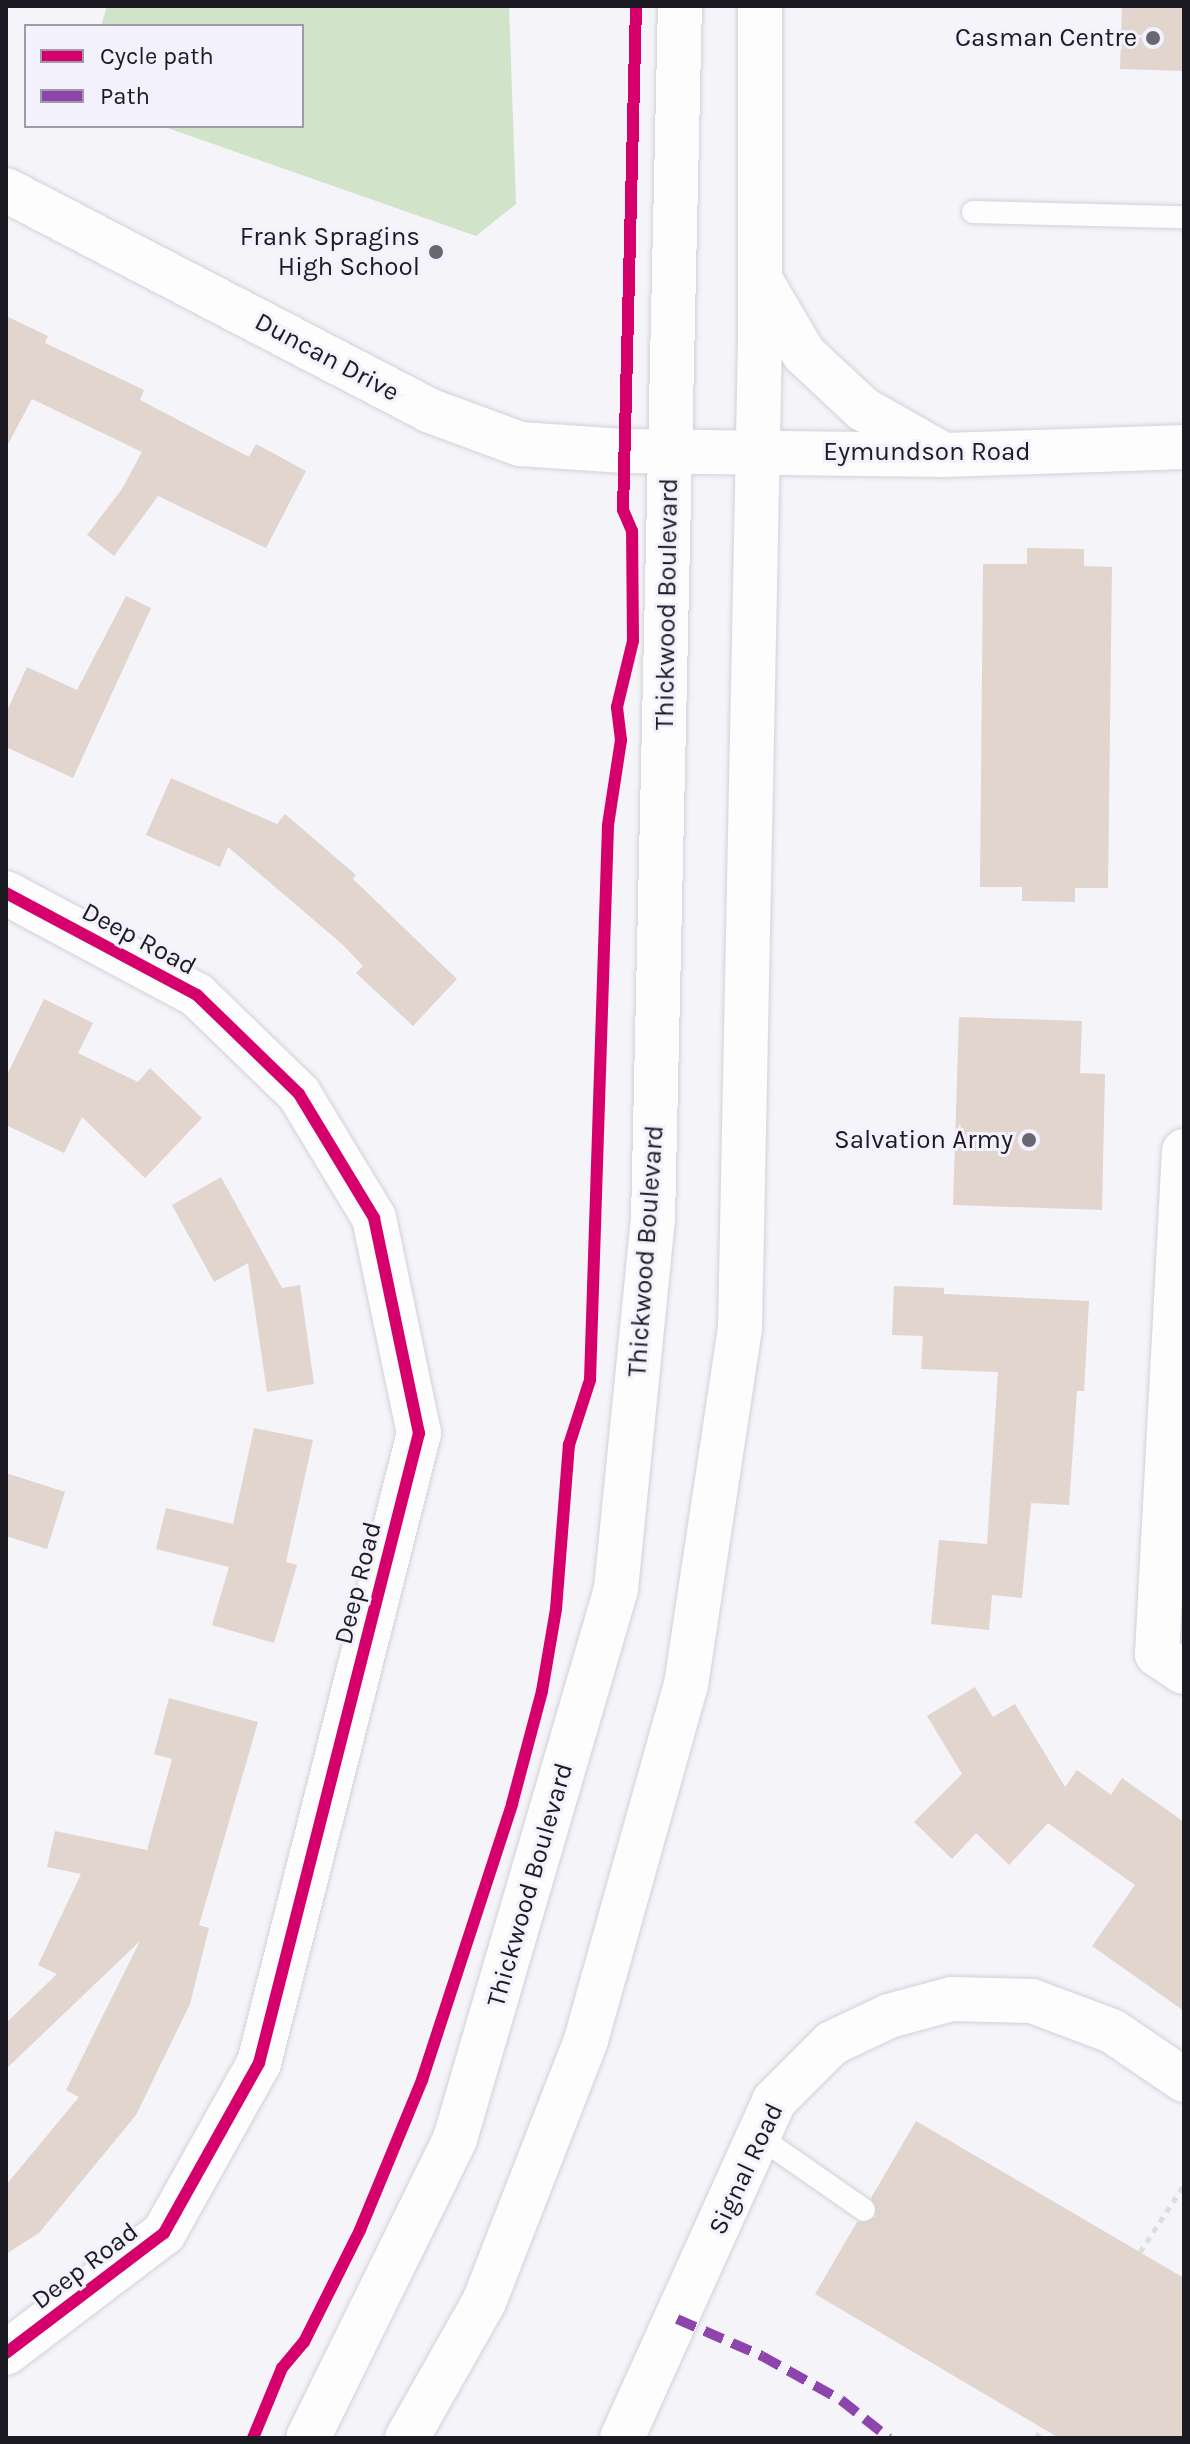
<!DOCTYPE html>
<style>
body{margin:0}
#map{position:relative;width:1190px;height:2444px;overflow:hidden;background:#f4f4f9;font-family:Karla,sans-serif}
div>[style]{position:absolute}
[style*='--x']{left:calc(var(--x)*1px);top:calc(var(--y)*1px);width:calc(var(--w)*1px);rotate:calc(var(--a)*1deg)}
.green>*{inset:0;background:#d1e4ca}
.building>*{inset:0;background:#e1d5ce}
.path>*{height:5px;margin-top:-2.5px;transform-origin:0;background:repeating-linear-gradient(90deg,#dedee0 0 6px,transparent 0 12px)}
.roads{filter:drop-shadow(0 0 2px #d2d1d9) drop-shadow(0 0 2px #d2d1d9)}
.service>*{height:22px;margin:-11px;padding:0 11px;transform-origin:11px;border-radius:11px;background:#fdfdfe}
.minor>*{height:44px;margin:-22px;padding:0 22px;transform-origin:22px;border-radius:22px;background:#fdfdfe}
.secondary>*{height:44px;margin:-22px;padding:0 22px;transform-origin:22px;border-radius:22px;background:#fdfdfe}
.quiet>*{height:10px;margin-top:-5px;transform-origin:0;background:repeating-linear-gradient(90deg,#8e44ad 0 20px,transparent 0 30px)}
.cycleway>*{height:12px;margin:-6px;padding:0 6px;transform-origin:6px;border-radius:6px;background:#d6006c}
.dots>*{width:22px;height:22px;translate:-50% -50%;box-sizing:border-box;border:4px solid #f2f1fc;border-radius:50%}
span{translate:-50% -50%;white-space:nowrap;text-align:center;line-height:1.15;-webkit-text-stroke:6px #f2f1fc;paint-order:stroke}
.poi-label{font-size:26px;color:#1c1b24}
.right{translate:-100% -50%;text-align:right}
.street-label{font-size:26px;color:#1c1b24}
.frame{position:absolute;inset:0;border:8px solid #1c1b24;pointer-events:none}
.legend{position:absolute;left:24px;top:24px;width:280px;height:104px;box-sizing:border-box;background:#f2f1fc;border:2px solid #9c9ba6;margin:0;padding:10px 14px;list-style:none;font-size:24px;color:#1c1b24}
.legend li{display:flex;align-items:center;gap:16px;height:40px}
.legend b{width:40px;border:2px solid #9c9ba6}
</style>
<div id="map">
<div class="green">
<div style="clip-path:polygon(107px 6px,509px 6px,516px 204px,476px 236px,162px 126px,302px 126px,302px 26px,101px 26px)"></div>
</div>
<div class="building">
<div style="clip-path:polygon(1122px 6px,1184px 6px,1184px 71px,1120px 69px)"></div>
<div style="clip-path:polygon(6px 316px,48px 336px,45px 343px,144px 390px,140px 400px,249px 457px,256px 444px,306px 471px,266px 548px,158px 496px,114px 556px,87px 535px,122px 489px,142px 452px,32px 399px,6px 448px)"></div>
<div style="clip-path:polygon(1027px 548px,1084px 549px,1084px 566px,1112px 567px,1108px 888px,1075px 888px,1075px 902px,1022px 901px,1022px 887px,980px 887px,983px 564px,1027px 564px)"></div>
<div style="clip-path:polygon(126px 596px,151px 608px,73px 778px,6px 747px,6px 713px,27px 667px,77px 690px)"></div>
<div style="clip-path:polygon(171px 778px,277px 824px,285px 814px,356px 875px,353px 879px,457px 979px,413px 1026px,356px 973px,363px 966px,342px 944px,228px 847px,220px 867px,146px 835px)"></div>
<div style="clip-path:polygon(44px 999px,93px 1023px,78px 1053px,138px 1082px,150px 1068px,202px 1118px,145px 1178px,82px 1117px,64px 1153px,6px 1125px,6px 1077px)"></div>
<div style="clip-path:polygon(959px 1017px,1082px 1021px,1080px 1073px,1105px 1074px,1102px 1210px,953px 1205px)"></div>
<div style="clip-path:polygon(221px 1177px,282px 1288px,300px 1285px,314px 1384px,267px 1392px,248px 1263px,214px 1282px,172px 1205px)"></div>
<div style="clip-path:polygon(894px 1286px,944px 1288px,944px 1294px,1089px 1301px,1084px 1391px,1077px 1391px,1069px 1505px,1031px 1503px,1022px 1598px,992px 1595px,989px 1630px,931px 1624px,939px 1540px,987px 1544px,998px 1372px,921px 1369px,923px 1336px,892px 1335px)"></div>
<div style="clip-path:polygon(254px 1428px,313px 1440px,286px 1562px,297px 1565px,274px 1643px,212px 1625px,229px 1567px,156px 1549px,166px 1508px,233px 1524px)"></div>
<div style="clip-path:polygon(6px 1473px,65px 1492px,47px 1549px,6px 1536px)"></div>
<div style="clip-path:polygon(975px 1687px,993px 1717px,1015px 1704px,1065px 1787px,1077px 1770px,1111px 1795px,1122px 1778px,1184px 1822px,1184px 2011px,1092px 1946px,1135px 1885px,1048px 1823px,1009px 1865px,976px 1833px,952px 1859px,914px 1822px,962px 1774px,927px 1716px)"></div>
<div style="clip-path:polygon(169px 1698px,258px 1722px,199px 1925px,209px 1928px,190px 2004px,136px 2115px,39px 2233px,6px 2254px,6px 2185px,79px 2097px,66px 2090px,140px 1941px,6px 2069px,6px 2023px,57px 1974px,38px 1965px,81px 1874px,47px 1867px,55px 1831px,147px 1850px,172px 1759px,154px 1754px)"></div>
<div style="clip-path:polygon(916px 2121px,1184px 2278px,1184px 2438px,1059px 2438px,815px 2294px,857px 2222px,876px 2217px,871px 2198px)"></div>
</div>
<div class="path">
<div style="--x:1140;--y:2252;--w:80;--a:-56.7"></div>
<div style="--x:1036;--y:2438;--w:12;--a:-59"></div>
</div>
<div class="roads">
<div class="service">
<div style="--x:973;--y:212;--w:211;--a:1.4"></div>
<div style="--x:758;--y:2136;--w:129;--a:34.9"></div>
</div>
<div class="minor">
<div style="--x:6;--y:190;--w:476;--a:27.5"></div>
<div style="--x:428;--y:410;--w:98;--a:20.3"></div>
<div style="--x:520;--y:444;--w:104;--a:3.9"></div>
<div style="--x:624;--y:451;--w:320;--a:0.7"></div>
<div style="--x:944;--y:455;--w:240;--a:-1.9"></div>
<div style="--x:6;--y:893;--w:217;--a:28.1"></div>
<div style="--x:197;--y:995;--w:142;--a:44.1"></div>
<div style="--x:299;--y:1094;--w:145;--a:58.8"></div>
<div style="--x:374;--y:1218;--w:220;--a:78.2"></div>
<div style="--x:419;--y:1433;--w:650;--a:104.25"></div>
<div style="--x:259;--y:2063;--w:195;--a:119.2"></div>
<div style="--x:164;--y:2233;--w:198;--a:142.8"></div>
<div style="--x:1184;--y:1151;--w:504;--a:93.07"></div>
<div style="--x:1157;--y:1654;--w:32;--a:34"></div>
<div style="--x:622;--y:2438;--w:370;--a:-65.7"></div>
<div style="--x:774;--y:2101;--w:82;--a:-45"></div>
<div style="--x:832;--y:2043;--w:63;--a:-25.3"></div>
<div style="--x:889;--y:2016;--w:65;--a:-15.1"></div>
<div style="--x:952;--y:1999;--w:80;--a:1.4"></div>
<div style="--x:1032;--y:2001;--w:85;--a:20.6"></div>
<div style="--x:1112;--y:2031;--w:87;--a:34.2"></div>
</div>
<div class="secondary">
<div style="--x:761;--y:281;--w:85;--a:59.5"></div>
<div style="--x:804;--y:354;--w:81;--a:43"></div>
<div style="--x:863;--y:409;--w:93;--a:29.6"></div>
<div style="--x:308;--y:2438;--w:333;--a:-63.8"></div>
<div style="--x:455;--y:2139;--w:573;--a:-73.68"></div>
<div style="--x:616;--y:1589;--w:371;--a:-84.3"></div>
<div style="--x:653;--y:1220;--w:1214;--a:-88.73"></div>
<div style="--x:407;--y:2438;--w:156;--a:-60.5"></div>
<div style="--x:484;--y:2302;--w:281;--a:-68.7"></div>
<div style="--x:586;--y:2040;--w:369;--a:-74.3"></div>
<div style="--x:686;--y:1685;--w:361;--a:-81.4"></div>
<div style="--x:740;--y:1328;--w:990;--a:-88.84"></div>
<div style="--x:760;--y:338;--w:332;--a:-90"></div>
</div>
</div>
<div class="quiet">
<div style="--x:677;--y:2319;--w:93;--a:23.5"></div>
<div style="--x:762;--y:2356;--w:90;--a:29.1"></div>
<div style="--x:841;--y:2400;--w:61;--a:38.4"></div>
</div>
<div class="cycleway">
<div style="--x:6;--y:893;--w:217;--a:28.1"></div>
<div style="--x:197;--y:995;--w:142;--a:44.1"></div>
<div style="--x:299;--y:1094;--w:145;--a:58.8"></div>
<div style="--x:374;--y:1218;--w:220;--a:78.2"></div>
<div style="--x:419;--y:1433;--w:650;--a:104.25"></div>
<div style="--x:259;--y:2063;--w:195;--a:119.2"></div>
<div style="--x:164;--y:2233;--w:198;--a:142.8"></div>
<div style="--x:253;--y:2438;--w:76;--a:-67.5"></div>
<div style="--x:282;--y:2368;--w:34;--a:-50"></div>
<div style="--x:304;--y:2342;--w:125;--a:-63.4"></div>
<div style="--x:360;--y:2230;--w:162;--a:-67.5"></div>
<div style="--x:422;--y:2080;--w:290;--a:-71.9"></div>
<div style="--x:512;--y:1804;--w:117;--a:-75.1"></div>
<div style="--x:542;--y:1691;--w:83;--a:-80.3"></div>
<div style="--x:556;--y:1609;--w:165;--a:-85.5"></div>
<div style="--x:569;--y:1445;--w:68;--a:-72.1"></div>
<div style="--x:590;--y:1380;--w:555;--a:-88.14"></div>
<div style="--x:608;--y:825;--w:86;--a:-81.3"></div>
<div style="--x:621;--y:740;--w:33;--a:-97"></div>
<div style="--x:617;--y:707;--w:68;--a:-76.4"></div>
<div style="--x:633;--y:641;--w:110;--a:-90.5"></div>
<div style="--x:632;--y:531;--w:23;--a:-113"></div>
<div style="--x:623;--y:510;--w:504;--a:-88.52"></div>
</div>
<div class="dots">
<div style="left:1153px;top:38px;background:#68676f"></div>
<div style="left:436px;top:252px;background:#68676f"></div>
<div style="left:1029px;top:1140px;background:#68676f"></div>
</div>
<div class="poi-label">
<span class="right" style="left:1137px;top:38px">Casman Centre</span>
<span class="right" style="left:420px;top:252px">Frank Spragins<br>High School</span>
<span class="right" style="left:1013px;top:1140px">Salvation Army</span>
</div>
<div class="street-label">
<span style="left:327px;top:357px;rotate:28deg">Duncan Drive</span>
<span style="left:927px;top:452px">Eymundson Road</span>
<span style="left:667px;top:604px;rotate:-89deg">Thickwood Boulevard</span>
<span style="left:139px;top:939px;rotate:28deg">Deep Road</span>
<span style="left:646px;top:1251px;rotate:-86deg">Thickwood Boulevard</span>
<span style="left:358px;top:1583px;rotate:-76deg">Deep Road</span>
<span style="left:530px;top:1885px;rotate:-74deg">Thickwood Boulevard</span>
<span style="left:746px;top:2169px;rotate:-65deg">Signal Road</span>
<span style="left:85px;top:2266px;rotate:-37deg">Deep Road</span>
</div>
<div class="frame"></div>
<ul class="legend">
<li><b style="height:10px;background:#d6006c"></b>Cycle path</li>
<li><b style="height:10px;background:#8e44ad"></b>Path</li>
</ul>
</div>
